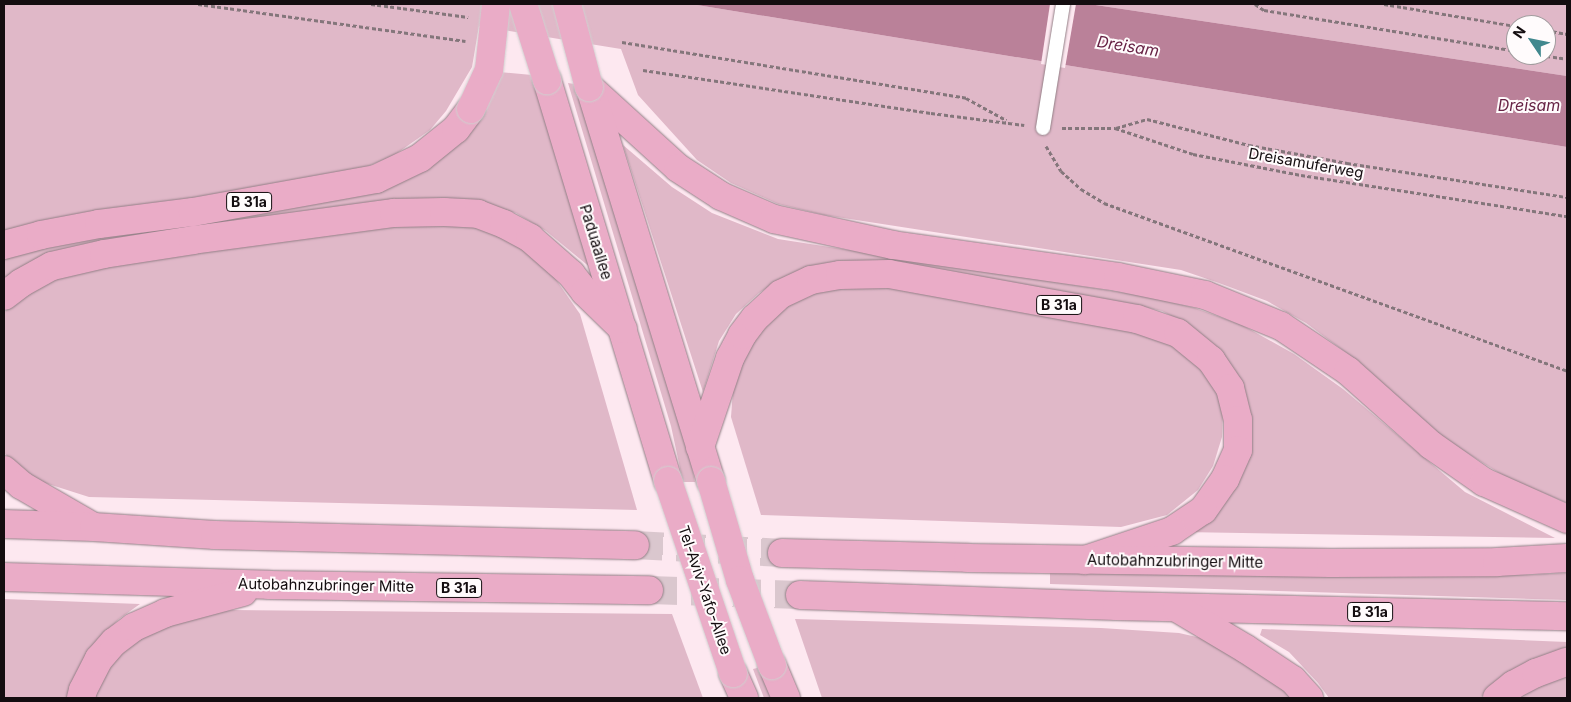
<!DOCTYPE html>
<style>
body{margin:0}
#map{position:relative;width:1571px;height:702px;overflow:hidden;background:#fde8f0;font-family:Inter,sans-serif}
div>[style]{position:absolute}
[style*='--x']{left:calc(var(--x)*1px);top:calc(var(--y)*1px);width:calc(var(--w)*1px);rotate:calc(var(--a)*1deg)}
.green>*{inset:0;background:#e0b8c8}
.water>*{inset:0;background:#ba8199}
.pier>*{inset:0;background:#fde8f0}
.trunk-tunnel>*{height:28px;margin-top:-14px;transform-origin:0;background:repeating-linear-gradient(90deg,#dac7ce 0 28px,transparent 0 42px)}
.path>*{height:3px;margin-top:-1.5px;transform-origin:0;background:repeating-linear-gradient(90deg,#84767b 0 4px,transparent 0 6.5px)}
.roads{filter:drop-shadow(0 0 1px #927f86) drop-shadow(0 0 1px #927f86)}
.service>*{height:14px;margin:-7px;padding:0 7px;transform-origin:7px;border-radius:7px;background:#fff}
.trunk>*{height:28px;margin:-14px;padding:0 14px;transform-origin:14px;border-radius:14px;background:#eaacc7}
.bridges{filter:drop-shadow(0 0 1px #d0cfcf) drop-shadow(0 0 1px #d0cfcf)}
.trunk-bridge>*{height:28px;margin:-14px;padding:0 14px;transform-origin:14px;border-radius:14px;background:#eaacc7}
span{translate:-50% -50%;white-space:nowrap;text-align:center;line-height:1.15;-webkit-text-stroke:4px #fffbfc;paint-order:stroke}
.shield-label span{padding:1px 4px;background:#fffbfc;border:1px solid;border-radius:4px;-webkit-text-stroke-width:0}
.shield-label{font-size:14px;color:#140d10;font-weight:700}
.street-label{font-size:15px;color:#140d10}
.water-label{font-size:16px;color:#672245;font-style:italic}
.frame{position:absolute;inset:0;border:5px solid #140d10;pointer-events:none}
.north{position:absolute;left:1506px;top:15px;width:50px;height:50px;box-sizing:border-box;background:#fffbfc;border:1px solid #a19c9e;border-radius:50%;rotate:304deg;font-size:14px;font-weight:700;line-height:20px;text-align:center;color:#140d10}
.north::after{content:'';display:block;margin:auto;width:18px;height:22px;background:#41888e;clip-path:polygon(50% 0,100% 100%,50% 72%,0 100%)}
</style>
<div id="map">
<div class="green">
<div style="clip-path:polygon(4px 4px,691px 4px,1567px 147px,1567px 503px,1507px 478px,1421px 424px,1356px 360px,1306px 323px,1267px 301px,1219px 283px,1181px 270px,824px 215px,778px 204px,731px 183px,697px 160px,638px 95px,621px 49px,479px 26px,472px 67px,446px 111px,430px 130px,393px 156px,366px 167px,4px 235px)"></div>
<div style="clip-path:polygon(evenodd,1089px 4px,1567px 4px,1567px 76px,1089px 4px,1516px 25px,1546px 25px,1546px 55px,1516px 55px,1516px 25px)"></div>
<div style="clip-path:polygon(499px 72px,532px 75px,591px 268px,546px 231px,516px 213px,472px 200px,4px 282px,4px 258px,23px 250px,411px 173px)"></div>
<div style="clip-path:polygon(568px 83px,580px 85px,684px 429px,695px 482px,683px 482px,671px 426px)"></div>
<div style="clip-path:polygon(623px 145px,672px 187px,712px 213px,778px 239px,1145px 296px,1195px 308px,1242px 325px,1294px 354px,1343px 389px,1465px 492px,1555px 538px,1182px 532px,1248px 435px,1181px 321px,1162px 311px,1131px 304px,978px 279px,827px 264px,786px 276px,759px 293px,736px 314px,719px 341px,703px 392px)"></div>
<div style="clip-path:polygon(457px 222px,489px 229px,543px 261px,580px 314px,637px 510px,89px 497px,42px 482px,18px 466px,4px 453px,4px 313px,13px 302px,61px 272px,395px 224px)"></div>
<div style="clip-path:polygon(881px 286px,1160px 334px,1194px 359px,1217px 391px,1223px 412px,1222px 437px,1213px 466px,1198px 490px,1167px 515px,1121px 527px,761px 515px,731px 417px,733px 391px,737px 371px,756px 333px,786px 305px,811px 293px,835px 288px)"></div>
<div style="clip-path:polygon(1050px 572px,1524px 575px,1567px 573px,1567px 600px,1050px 584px)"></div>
<div style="clip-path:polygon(4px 599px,140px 604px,119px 619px,100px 639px,73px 698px,4px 698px)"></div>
<div style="clip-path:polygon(232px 610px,672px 614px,703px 698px,95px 698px,97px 687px,125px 642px,180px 617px)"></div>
<div style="clip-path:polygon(795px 619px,1101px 628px,1179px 633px,1210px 640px,1300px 698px,822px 698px)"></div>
<div style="clip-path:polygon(1262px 629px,1567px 642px,1567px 653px,1502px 680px,1480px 698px,1329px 698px,1318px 683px,1289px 652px,1260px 635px)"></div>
<div style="clip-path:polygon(765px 666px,777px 698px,764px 698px,753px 669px)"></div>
<div style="clip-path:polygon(1567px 671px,1567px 698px,1515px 698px)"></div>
</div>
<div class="water">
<div style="clip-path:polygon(691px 4px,1089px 4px,1567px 76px,1567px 147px)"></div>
</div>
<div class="pier">
<div style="clip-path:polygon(1050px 4px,1076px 4px,1065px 68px,1041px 64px)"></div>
</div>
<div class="trunk-tunnel">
<div style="--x:635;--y:545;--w:147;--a:3.1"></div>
<div style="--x:649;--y:590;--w:151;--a:1.9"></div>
</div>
<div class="path">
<div style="--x:198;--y:4;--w:270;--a:7.9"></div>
<div style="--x:371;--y:4;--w:98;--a:7.6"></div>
<div style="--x:1255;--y:4;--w:11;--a:34"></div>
<div style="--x:1264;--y:10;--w:255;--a:9.2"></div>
<div style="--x:1384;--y:4;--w:134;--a:9.5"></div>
<div style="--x:1546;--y:30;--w:21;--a:11"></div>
<div style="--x:622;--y:42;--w:349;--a:9.2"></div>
<div style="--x:966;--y:98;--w:46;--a:28.8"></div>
<div style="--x:1540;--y:55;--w:27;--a:8"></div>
<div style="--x:643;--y:70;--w:291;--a:8.5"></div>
<div style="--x:931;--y:113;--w:94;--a:7.4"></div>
<div style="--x:1062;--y:128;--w:53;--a:0"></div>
<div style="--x:1115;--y:128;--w:82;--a:18.4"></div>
<div style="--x:1193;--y:154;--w:110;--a:11"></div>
<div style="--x:1301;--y:175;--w:269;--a:8.8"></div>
<div style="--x:1116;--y:128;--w:32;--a:-16"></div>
<div style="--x:1147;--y:119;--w:105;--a:14.3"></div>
<div style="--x:1249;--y:145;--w:100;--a:10.4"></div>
<div style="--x:1347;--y:163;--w:223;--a:8.8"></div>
<div style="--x:1046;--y:146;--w:29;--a:59"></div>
<div style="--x:1061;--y:171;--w:27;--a:42"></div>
<div style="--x:1081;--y:189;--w:27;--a:31"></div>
<div style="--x:1104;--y:203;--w:493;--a:19.9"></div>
</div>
<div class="roads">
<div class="service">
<div style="--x:1043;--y:128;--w:126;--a:-80.8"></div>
</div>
<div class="trunk">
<div style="--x:547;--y:80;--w:419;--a:73.2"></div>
<div style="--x:589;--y:87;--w:120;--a:42.3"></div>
<div style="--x:678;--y:168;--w:51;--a:33.1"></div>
<div style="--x:721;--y:196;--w:58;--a:23.5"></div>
<div style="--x:774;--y:219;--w:122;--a:12.3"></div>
<div style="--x:893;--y:245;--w:227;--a:8.1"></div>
<div style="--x:1118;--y:277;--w:89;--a:11.7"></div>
<div style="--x:1205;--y:295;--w:82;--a:22.2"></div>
<div style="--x:1281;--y:326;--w:81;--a:33.9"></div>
<div style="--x:1348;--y:371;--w:111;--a:41.7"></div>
<div style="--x:1431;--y:445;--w:65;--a:34.9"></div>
<div style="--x:1484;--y:482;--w:91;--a:24"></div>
<div style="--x:590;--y:88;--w:411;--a:72.9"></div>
<div style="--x:4;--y:245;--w:38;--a:-15"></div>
<div style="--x:41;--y:235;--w:59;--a:-10.7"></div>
<div style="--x:99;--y:224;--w:95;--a:-7.3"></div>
<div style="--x:193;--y:212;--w:186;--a:-10.2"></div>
<div style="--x:376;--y:179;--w:49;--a:-25.5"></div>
<div style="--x:420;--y:158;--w:46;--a:-38.9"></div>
<div style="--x:456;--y:129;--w:25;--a:-53"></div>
<div style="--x:4;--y:296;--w:21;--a:-37"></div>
<div style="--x:21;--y:283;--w:35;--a:-29"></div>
<div style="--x:52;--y:266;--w:53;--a:-13"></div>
<div style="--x:104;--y:254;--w:90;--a:-8.9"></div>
<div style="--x:193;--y:240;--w:203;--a:-7.7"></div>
<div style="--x:394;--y:213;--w:50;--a:-1.1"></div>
<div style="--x:444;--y:212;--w:34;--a:3"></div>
<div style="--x:478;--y:214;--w:28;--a:21"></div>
<div style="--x:504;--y:224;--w:30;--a:28"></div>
<div style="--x:530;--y:238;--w:55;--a:41.3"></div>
<div style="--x:571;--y:274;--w:23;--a:52"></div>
<div style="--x:585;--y:292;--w:53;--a:44.2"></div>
<div style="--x:700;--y:447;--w:94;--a:-71.4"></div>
<div style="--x:730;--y:358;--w:26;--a:-62"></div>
<div style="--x:742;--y:335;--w:21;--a:-53"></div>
<div style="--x:755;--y:318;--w:35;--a:-43"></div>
<div style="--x:781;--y:294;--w:33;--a:-25"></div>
<div style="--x:811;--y:280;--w:29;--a:-10"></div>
<div style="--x:840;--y:275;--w:49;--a:-1.2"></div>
<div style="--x:889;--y:274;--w:252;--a:10.3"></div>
<div style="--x:1137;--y:319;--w:43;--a:18.9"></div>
<div style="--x:1178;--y:333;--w:43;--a:39.3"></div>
<div style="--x:1211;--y:360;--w:34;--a:56"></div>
<div style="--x:1230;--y:388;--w:33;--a:76"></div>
<div style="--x:1238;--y:420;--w:30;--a:90"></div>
<div style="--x:1238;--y:450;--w:32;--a:114"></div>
<div style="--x:1225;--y:479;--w:38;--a:125"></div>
<div style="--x:1203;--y:510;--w:37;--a:146"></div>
<div style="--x:1172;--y:531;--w:92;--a:161.6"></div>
<div style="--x:4;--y:470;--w:23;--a:41"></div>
<div style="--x:21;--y:485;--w:80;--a:30.1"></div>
<div style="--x:4;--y:524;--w:90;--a:1.9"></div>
<div style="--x:94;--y:527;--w:121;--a:3.8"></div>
<div style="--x:215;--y:535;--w:420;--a:1.4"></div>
<div style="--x:782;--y:553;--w:186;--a:1.5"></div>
<div style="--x:968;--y:558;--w:363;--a:0.8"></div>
<div style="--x:1331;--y:563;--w:166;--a:-0.3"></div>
<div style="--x:1497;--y:562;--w:70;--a:-3.3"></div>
<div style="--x:4;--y:577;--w:265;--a:1.7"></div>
<div style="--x:269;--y:585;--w:380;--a:0.8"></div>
<div style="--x:800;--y:595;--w:317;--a:2"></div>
<div style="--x:1117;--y:606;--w:450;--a:1.3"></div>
<div style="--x:1177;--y:608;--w:80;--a:30.7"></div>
<div style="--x:1246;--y:649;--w:56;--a:33.4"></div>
<div style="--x:1293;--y:680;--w:24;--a:48"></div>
<div style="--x:772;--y:665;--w:36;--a:67"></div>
<div style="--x:733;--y:673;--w:27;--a:66"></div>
<div style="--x:81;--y:698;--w:8;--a:-76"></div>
<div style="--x:83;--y:690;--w:35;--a:-63"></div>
<div style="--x:99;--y:659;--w:23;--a:-49"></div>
<div style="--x:114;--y:642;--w:25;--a:-37"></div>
<div style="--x:134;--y:627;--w:34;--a:-24"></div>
<div style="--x:165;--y:613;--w:81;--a:-15.1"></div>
<div style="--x:1497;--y:698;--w:21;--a:-39"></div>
<div style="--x:1513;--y:685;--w:26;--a:-28"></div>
<div style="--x:1536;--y:673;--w:33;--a:-20"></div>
</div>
</div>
<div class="bridges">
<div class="trunk-bridge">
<div style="--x:523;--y:4;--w:80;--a:72.5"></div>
<div style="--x:567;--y:4;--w:86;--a:75.2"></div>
<div style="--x:471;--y:109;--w:43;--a:-65.2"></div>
<div style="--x:489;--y:70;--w:66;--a:-83.9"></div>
<div style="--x:668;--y:481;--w:203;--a:71.3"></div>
<div style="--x:711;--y:481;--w:103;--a:73.7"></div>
<div style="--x:740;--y:580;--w:91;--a:69.4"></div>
</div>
</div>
<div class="shield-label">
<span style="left:249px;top:202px">B 31a</span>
<span style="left:1059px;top:305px">B 31a</span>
<span style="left:459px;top:588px">B 31a</span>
<span style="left:1370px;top:612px">B 31a</span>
</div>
<div class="street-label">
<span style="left:1306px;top:163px;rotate:10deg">Dreisamuferweg</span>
<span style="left:596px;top:242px;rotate:73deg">Paduaallee</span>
<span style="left:1175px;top:561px;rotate:1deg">Autobahnzubringer Mitte</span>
<span style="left:326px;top:585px;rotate:1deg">Autobahnzubringer Mitte</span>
<span style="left:705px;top:590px;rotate:71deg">Tel-Aviv-Yafo-Allee</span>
</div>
<div class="water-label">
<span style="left:1128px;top:46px;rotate:9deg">Dreisam</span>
<span style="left:1529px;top:105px">Dreisam</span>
</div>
<div class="frame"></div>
<div class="north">N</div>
</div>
